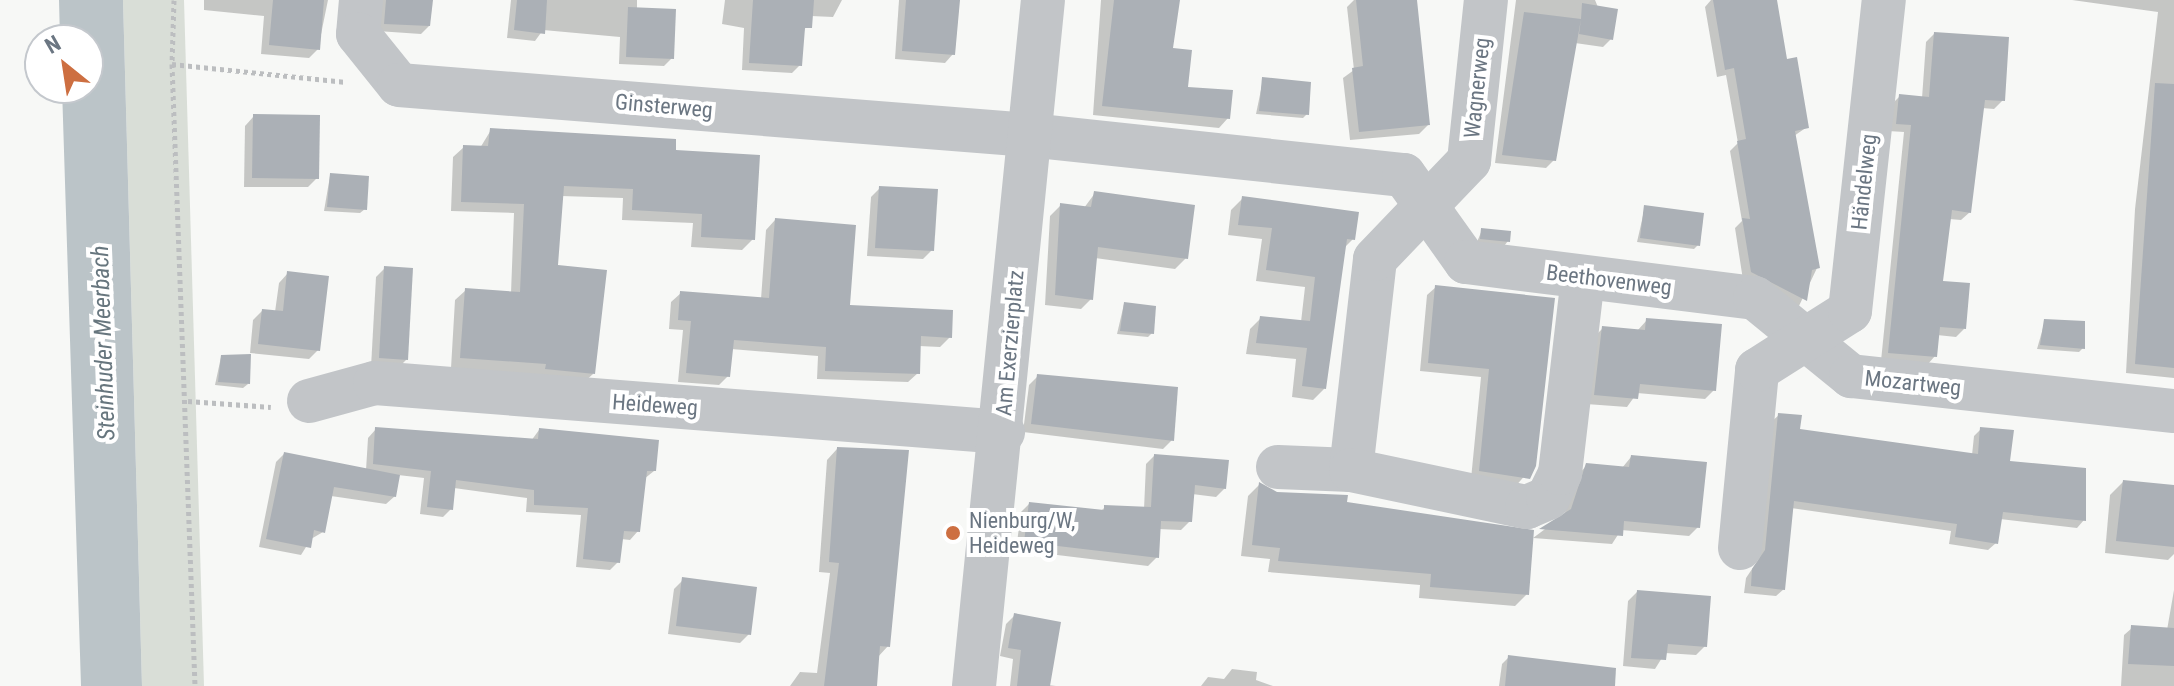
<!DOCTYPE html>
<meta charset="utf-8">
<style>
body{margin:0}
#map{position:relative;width:2174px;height:686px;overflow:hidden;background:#f7f8f6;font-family:"Roboto Condensed",sans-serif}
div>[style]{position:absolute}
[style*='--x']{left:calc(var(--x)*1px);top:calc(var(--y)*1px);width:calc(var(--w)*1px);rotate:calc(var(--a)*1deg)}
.green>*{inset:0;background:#d9ded7}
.water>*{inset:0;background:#bbc4c8}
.shadow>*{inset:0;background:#0003}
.building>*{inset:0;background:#abb0b6}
.path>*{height:5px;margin-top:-2.5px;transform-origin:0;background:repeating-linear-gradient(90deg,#bcbec0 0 4px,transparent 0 8px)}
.minor>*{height:44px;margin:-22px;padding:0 22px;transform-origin:22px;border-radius:22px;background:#c2c5c8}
.dots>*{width:22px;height:22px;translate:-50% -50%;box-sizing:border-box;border:4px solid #fff;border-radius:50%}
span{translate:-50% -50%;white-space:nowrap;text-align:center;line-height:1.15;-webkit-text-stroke:8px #fff;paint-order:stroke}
.street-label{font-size:22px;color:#6b7682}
.poi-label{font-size:22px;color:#6b7682}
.left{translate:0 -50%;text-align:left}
.water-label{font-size:24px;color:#67767e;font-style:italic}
.north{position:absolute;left:24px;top:24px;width:80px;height:80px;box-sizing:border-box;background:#fff;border:2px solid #c4c8cd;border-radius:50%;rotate:330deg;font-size:22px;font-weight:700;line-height:32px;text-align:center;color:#6b7682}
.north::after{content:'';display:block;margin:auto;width:28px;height:36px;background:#cd6f41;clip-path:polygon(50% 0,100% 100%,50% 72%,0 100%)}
</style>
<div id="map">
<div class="green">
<div style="clip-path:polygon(123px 0,184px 0,204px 686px,142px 686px)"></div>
</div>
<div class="water">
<div style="clip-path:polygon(59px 0,123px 0,142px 686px,81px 686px,62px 88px,88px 88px,88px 40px,60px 40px)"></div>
</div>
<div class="shadow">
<div style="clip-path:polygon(204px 0,328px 0,318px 49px,309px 58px,261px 54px,264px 16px,204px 10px)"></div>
<div style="clip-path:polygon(377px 0,431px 0,429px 26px,421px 34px,377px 31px)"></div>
<div style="clip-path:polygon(511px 0,637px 0,637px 9px,672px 58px,664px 66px,619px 64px,620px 37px,543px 30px,535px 41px,507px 38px)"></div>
<div style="clip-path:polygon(725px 0,842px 0,833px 17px,811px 16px,802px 35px,800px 65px,792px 73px,742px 70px,744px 28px,722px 24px)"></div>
<div style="clip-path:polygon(899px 0,958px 0,953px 54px,945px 63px,895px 59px)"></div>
<div style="clip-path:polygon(1101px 0,1178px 0,1171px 50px,1185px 88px,1228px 118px,1219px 128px,1093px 115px)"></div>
<div style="clip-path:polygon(1354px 0,1415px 0,1428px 125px,1419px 134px,1350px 140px,1343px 78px,1354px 70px,1347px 7px)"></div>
<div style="clip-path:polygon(1516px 0,1595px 0,1611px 39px,1603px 47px,1575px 43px,1554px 160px,1546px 168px,1495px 163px)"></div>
<div style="clip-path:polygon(1711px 0,1775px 0,1786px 61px,1807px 127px,1794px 136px,1817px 268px,1798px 308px,1743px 280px,1735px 228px,1742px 221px,1730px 151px,1738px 143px,1726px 75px,1717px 77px,1705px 7px)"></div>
<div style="clip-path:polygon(2072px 0,2174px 0,2174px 378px,2126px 373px,2135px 209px,2158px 12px)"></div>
<div style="clip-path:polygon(1934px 34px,2003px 100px,1994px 109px,1982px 108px,1970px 212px,1961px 220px,1949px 219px,1941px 283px,1964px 329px,1956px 337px,1937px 335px,1935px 356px,1927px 365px,1881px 361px,1904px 132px,1888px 131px,1891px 105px,1900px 96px,1922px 98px,1926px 42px)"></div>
<div style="clip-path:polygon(1263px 80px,1307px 114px,1303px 118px,1256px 114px)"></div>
<div style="clip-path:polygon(254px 116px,317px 178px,308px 187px,244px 187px,245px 126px)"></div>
<div style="clip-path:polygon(491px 130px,674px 152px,753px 239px,742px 250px,691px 247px,693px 223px,622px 220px,623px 198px,561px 196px,556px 267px,593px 374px,582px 384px,451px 368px,455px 300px,466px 290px,511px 293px,514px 213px,451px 211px,453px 157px,464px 147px,480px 148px)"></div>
<div style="clip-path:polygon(330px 176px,365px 209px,360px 213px,324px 211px)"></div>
<div style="clip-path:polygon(880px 188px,932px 250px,923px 259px,867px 256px,871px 197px)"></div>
<div style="clip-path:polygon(1095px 193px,1186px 258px,1175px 269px,1095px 258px,1091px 299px,1081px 309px,1045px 305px,1050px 216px,1060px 206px,1084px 208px)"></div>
<div style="clip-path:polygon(1243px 198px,1353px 239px,1343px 249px,1324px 389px,1313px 400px,1292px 397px,1296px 359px,1246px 354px,1250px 329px,1261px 318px,1301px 322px,1305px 287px,1256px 281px,1262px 239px,1228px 235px,1231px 210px)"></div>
<div style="clip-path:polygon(1645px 207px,1698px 245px,1694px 249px,1637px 242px)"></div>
<div style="clip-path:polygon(775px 220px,848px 307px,950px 337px,940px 347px,919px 346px,918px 373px,908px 382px,817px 379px,818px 356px,731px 349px,728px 376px,719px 385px,678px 382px,683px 330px,669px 329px,671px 302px,681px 293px,761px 299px,766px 230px)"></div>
<div style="clip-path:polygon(1482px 230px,1508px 241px,1504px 246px,1477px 242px)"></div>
<div style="clip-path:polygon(385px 268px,406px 360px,397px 369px,371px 367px,376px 277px)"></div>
<div style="clip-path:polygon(288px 273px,318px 350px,309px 359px,250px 353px,253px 320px,262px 311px,275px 312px,279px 283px)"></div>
<div style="clip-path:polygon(1436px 287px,1553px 300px,1534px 465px,1514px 488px,1471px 479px,1481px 377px,1420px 371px,1427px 295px)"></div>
<div style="clip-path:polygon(1124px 304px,1152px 333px,1148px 337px,1117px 334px)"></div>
<div style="clip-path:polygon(1647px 320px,1714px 390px,1705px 399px,1637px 393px,1627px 407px,1586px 404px,1594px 337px,1603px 328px,1637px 331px)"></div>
<div style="clip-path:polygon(2045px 321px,2083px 348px,2079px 352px,2037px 349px)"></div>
<div style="clip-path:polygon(221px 357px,248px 384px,243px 388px,215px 385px)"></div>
<div style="clip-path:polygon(1038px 376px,1172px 440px,1163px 449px,1023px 432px,1029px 385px)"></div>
<div style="clip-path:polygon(1779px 415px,1798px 431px,1972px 455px,1974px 436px,1981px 429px,2008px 463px,2084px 520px,2077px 528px,2000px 519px,1996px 543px,1988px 550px,1949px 544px,1951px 531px,1791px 508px,1784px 589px,1776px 596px,1744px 593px,1746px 578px,1758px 560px,1771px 422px)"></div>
<div style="clip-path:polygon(376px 429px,531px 441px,539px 430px,654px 471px,644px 479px,638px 531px,630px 540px,621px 539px,618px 562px,610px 570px,576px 567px,581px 515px,526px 512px,527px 498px,454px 488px,451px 509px,443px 517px,420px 514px,424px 478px,398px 475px,395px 496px,386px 504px,331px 496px,323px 532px,311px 539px,301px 555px,259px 547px,276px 462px,284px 454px,366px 470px,368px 438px)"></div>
<div style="clip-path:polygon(837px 449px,888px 646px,877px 658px,875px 686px,790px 686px,800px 672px,817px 673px,830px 573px,819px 572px,827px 460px)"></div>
<div style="clip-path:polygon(1154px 456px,1225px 488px,1216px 497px,1192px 494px,1190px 521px,1181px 530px,1158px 529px,1157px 557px,1148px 566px,1016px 550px,1021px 512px,1029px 504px,1100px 512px,1105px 507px,1144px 509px,1146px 464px)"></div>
<div style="clip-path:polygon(1631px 457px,1698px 527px,1689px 536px,1621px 530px,1612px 544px,1533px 538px,1564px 515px,1578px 475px,1587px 465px,1622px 468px)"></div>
<div style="clip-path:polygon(2123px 482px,2174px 487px,2174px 554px,2168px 560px,2105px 553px,2110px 495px)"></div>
<div style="clip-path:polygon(1259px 485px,1276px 494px,1345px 503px,1527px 594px,1515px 606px,1419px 598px,1420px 585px,1268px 572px,1270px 559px,1241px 556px,1248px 496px)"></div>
<div style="clip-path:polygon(683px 580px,749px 634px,740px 643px,668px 634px,674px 589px)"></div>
<div style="clip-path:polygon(2174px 590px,2174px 686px,2121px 686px,2124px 635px,2132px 628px,2167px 630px)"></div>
<div style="clip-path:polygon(1637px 592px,1705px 646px,1696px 655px,1665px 653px,1655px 669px,1623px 666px,1628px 601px)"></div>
<div style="clip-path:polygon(1015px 615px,1048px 685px,1056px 686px,1010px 686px,1013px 659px,1000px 656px,1006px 624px)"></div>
<div style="clip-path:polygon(1509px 657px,1598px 686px,1499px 686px,1502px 664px)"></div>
<div style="clip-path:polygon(1232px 669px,1257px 672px,1256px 680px,1273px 686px,1201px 686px,1208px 677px,1224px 679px)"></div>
</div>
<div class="building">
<div style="clip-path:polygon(273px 0,324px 0,320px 50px,269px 45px)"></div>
<div style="clip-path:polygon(386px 0,433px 0,430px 26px,384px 24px)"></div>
<div style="clip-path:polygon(517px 0,547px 0,545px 34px,514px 30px)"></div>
<div style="clip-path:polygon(753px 0,814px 0,812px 28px,805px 28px,802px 66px,749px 63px)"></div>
<div style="clip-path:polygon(906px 0,960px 0,955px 55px,902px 51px)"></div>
<div style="clip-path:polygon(1114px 0,1180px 0,1173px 48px,1192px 50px,1188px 87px,1233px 90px,1230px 119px,1102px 106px)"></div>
<div style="clip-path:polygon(1356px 0,1417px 0,1430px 125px,1359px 132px,1352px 68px,1363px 66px)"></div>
<div style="clip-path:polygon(1713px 0,1777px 0,1787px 59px,1797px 57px,1809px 128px,1795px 131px,1820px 268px,1812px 270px,1807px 301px,1751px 272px,1742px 218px,1750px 219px,1737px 141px,1746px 139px,1734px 68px,1725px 70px)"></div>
<div style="clip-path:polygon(1582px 3px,1618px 9px,1613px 40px,1579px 34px,1581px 19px,1556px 161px,1502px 155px,1524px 12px,1581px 19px)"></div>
<div style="clip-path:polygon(628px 7px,676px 9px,674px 59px,626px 57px)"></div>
<div style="clip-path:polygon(1934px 32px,2009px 37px,2005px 101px,1985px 100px,1971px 213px,1952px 210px,1943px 281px,1970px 283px,1966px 329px,1940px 327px,1937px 357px,1888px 353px,1911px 125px,1896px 124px,1899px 94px,1929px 97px)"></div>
<div style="clip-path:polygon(1262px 77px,1311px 82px,1309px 115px,1259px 111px)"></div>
<div style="clip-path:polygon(2155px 83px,2174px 84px,2174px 368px,2135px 364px)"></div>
<div style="clip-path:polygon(253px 114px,320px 115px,319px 179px,252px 178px)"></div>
<div style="clip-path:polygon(490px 128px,676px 139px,676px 150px,760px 155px,755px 240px,701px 237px,702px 214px,632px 210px,633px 189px,564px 186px,558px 265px,607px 270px,595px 374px,545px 369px,546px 364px,460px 358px,465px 288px,520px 292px,524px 204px,461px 202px,463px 145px,488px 146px)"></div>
<div style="clip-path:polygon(330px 173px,369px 176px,367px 210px,327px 207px)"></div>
<div style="clip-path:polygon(879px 186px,938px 189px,934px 251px,875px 248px)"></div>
<div style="clip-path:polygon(1094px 191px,1195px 205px,1188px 259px,1098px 247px,1093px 300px,1055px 295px,1060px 203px,1091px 207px)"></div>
<div style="clip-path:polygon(1242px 196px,1359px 212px,1355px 240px,1347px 239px,1326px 389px,1302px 386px,1307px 348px,1256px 343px,1260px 316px,1310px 321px,1315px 277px,1266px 270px,1272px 228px,1238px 225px)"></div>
<div style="clip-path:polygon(1644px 205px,1704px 213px,1700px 246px,1640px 238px)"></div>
<div style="clip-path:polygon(775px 218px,856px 225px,850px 305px,953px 310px,952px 338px,921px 336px,920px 374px,825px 371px,826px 347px,734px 340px,730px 377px,686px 373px,691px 321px,678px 320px,680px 291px,769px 298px)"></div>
<div style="clip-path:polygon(1481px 228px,1511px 231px,1510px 242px,1480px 239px)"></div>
<div style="clip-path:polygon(384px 266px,413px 268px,408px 360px,379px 358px)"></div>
<div style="clip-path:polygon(287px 271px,329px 276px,320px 351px,258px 344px,262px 309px,283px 311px)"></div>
<div style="clip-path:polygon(1435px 285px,1555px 298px,1536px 466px,1530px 479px,1479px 471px,1489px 369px,1428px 363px)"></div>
<div style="clip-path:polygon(1124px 302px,1156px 306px,1154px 334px,1120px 331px)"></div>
<div style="clip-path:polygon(1646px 318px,1722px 324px,1716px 391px,1640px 384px,1638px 399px,1594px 395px,1602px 326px,1645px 330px)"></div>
<div style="clip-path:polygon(2044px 319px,2085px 321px,2085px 349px,2040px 345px)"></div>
<div style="clip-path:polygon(251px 354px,250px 384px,218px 382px,221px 355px)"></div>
<div style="clip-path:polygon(1037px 374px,1178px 387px,1174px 441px,1031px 424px)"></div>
<div style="clip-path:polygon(1778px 413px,1802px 415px,1800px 429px,1978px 454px,1980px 427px,2014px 430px,2010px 461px,2086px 468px,2086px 521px,2003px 512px,1998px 544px,1955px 537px,1957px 524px,1794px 501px,1785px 590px,1751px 586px,1752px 569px,1765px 550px)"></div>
<div style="clip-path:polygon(375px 427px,538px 439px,539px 428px,659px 440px,656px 471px,647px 471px,640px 532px,624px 531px,620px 563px,583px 559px,588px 508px,534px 505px,534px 490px,456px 480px,453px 510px,427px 507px,431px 471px,373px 464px)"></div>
<div style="clip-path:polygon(837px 447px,909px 450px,890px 647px,880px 646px,877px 686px,824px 686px,839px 563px,829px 562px)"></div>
<div style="clip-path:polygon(284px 452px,400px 475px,396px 497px,334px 487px,325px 533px,314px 530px,311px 548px,266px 539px)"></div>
<div style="clip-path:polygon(1154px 454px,1229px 460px,1226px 489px,1195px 485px,1192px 522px,1161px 521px,1159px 558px,1024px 542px,1029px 502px,1104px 510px,1104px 505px,1151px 507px)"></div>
<div style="clip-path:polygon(1631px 455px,1707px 462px,1700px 528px,1624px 521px,1623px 536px,1539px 529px,1571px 509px,1586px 463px,1629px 467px)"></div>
<div style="clip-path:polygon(2123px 480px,2174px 485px,2174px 547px,2116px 541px)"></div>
<div style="clip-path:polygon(1259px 482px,1277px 492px,1348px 495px,1347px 502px,1534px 530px,1529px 595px,1430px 587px,1431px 574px,1278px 561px,1280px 548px,1252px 545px)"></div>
<div style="clip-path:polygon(682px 577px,757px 587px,751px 635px,676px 626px)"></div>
<div style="clip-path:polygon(1637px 590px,1711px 596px,1707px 647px,1668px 644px,1666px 660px,1631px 658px)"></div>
<div style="clip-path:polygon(1014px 613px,1061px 622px,1050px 686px,1017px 686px,1021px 650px,1008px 648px)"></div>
<div style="clip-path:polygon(2131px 625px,2174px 628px,2174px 666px,2128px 664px)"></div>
<div style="clip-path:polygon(1508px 655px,1616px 668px,1615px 686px,1505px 686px)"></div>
</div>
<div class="path">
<div style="--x:174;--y:0;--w:64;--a:91.8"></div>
<div style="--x:172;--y:64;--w:622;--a:87.88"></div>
<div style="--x:172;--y:64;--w:175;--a:5.9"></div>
<div style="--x:188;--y:401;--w:83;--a:4.1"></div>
</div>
<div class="minor">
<div style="--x:361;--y:0;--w:34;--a:95"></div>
<div style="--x:358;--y:34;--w:65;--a:51.2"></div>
<div style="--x:399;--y:85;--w:632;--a:4.54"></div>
<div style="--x:1029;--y:135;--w:377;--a:6.1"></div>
<div style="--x:1404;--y:175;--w:107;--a:54.5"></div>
<div style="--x:1466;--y:262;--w:291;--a:7.1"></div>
<div style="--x:1755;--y:298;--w:124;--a:39.1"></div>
<div style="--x:1851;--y:376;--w:325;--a:6.2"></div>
<div style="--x:309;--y:401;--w:68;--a:-15.3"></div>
<div style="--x:375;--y:383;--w:630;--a:4.46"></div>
<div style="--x:1278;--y:467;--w:73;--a:2.4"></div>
<div style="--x:1351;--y:470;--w:212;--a:-83.5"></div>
<div style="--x:1375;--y:259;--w:136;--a:-46.2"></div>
<div style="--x:1469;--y:161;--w:162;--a:-84"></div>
<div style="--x:1351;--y:470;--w:180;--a:11.9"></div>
<div style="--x:1527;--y:507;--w:23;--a:-23"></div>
<div style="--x:1548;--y:498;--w:28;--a:-64"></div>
<div style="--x:1560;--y:473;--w:197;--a:-83.3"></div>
<div style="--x:1740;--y:548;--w:179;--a:-84.5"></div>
<div style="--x:1757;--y:370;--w:110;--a:-32.4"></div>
<div style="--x:1850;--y:311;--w:313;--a:-83.8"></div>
<div style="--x:974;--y:686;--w:689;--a:-84.26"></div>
</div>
<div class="dots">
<div style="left:953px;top:533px;background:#cd6f41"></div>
</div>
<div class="street-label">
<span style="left:1477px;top:88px;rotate:-84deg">Wagnerweg</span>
<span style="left:664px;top:106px;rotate:5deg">Ginsterweg</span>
<span style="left:1864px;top:182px;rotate:-84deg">Händelweg</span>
<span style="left:1609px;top:280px;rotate:7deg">Beethovenweg</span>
<span style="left:1010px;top:343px;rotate:-85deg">Am Exerzierplatz</span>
<span style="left:1913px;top:383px;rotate:6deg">Mozartweg</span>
<span style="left:655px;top:405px;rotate:4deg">Heideweg</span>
</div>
<div class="poi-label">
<span class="left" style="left:969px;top:533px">Nienburg/W,<br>Heideweg</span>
</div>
<div class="water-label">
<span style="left:104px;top:343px;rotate:-92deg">Steinhuder Meerbach</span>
</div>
<div class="north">N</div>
</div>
